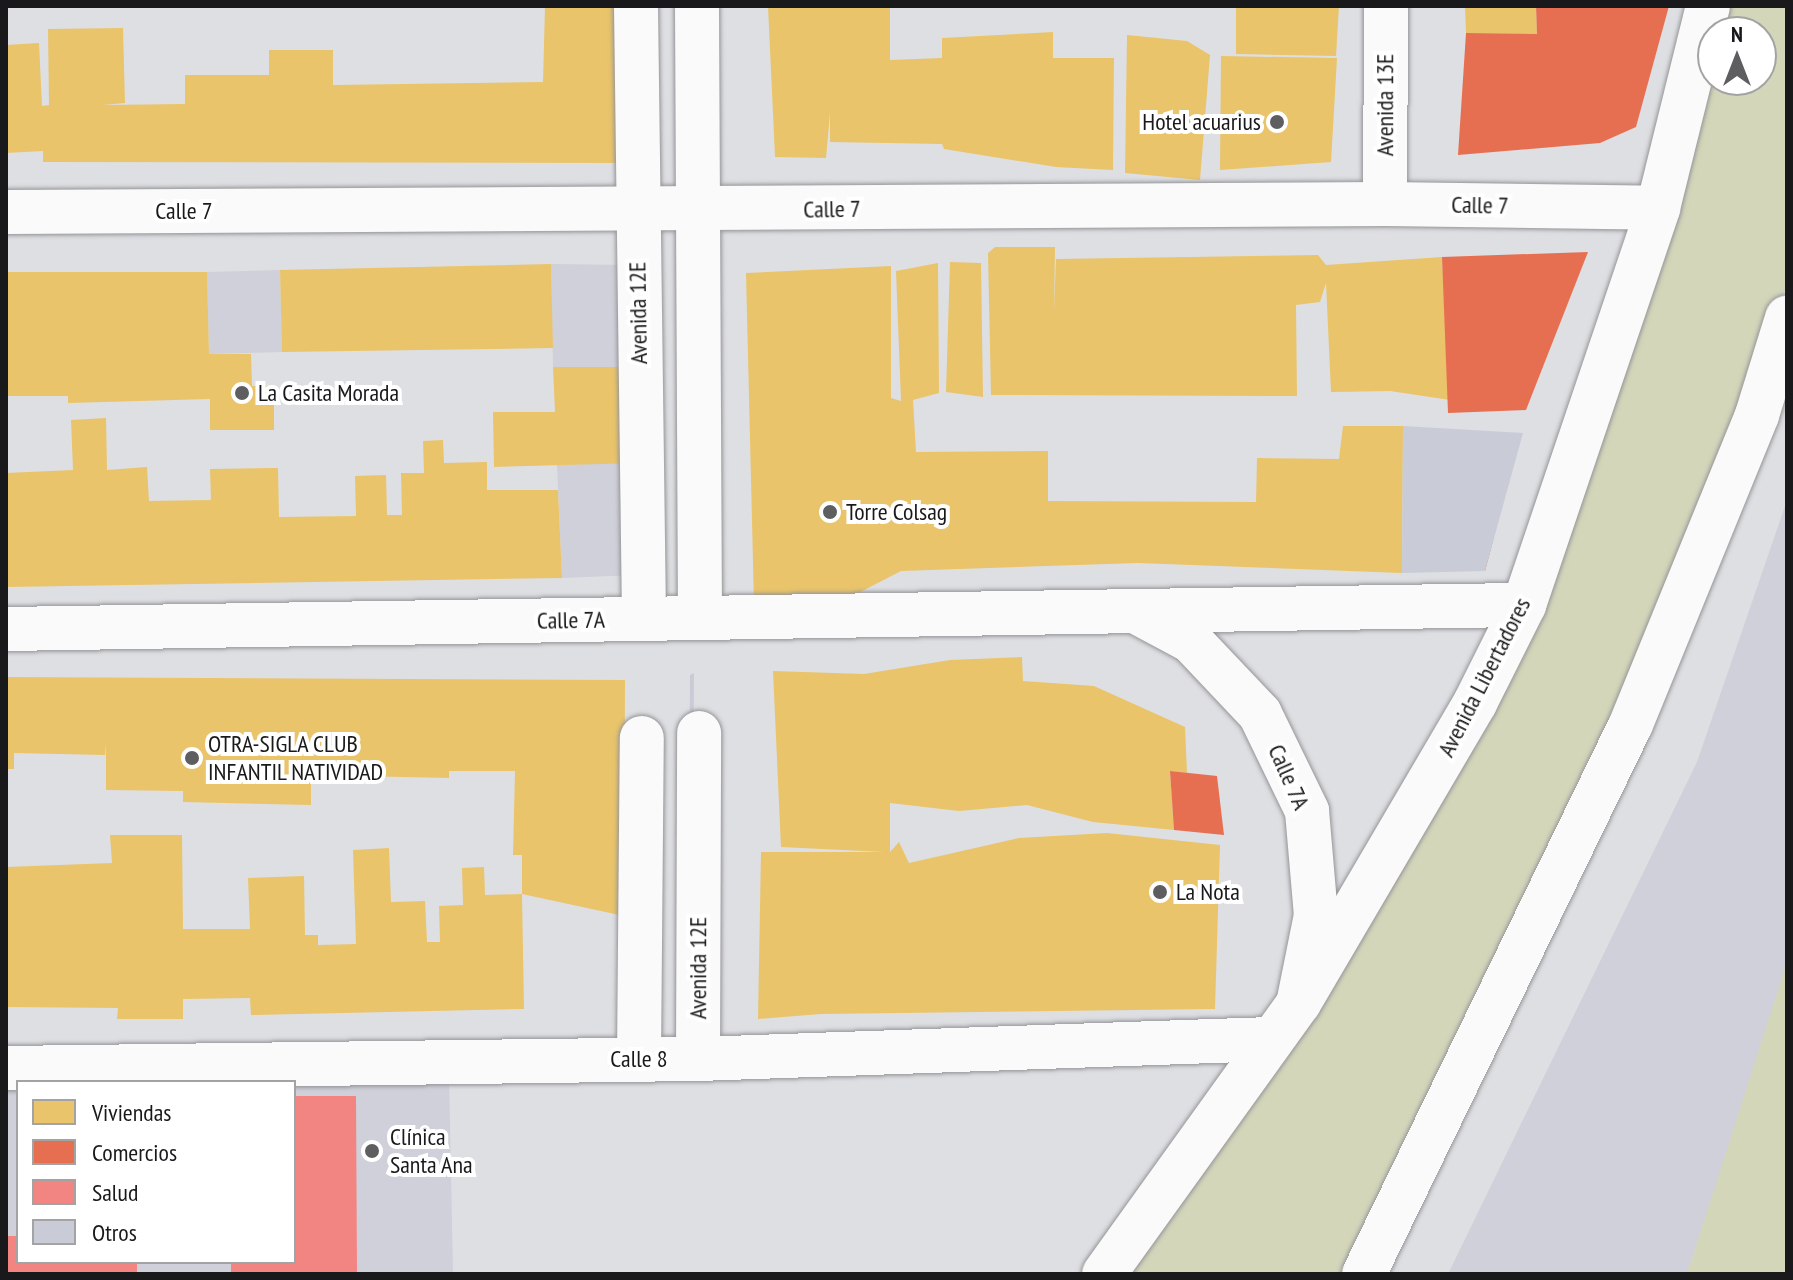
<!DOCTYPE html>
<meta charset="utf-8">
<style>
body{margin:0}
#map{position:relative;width:1793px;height:1280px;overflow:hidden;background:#dedfe3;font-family:"PT Sans Narrow",sans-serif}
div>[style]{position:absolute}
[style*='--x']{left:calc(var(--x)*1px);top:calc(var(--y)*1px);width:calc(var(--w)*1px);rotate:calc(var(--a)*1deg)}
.built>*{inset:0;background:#cfd0d9}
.green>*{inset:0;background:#d4d6ba}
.homes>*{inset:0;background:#e9c46a}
.shops>*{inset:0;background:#e76f51}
.health>*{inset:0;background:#f28482}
.building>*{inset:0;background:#c9cbd7}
.roads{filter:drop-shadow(0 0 2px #959598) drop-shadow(0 0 2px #959598)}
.street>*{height:44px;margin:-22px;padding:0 22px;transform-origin:22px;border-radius:22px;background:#fafafb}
.primary>*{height:44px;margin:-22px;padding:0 22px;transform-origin:22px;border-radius:22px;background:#fafafb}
.dots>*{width:22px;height:22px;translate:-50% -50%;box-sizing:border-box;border:4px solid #fff;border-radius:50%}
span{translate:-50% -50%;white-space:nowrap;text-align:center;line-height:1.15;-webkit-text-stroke:8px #fff;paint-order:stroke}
.street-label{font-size:24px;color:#19191b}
.poi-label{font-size:24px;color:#19191b}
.right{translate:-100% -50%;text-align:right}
.left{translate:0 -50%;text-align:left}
.frame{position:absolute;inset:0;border:8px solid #19191b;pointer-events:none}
.legend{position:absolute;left:16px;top:1080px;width:280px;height:184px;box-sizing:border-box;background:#fff;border:2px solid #a3a3a4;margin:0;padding:10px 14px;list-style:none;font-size:24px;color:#19191b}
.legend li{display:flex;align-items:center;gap:16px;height:40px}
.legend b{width:40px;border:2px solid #a3a3a4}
.north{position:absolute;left:1697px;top:16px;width:80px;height:80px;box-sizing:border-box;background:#fff;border:2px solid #a3a3a4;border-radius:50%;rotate:0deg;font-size:22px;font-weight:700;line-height:32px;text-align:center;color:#19191b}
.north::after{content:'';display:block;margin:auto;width:28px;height:36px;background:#5e5e61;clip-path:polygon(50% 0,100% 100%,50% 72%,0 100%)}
</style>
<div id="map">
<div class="built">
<div style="clip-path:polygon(551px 264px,628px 265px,632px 367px,553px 367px)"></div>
<div style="clip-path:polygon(280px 270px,282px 352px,209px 354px,207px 272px)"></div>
<div style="clip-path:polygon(631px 462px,635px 575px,562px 578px,557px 465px)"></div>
<div style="clip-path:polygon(1787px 500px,1787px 967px,1687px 1274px,1448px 1274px,1697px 762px)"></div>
<div style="clip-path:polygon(449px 1075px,453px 1274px,6px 1274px,6px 1083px,18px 1083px,18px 1262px,294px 1262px,294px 1082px)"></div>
</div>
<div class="green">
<div style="clip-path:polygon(1723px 6px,1787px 6px,1787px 283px,1749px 408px,1630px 699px,1352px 1274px,1129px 1274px,1531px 611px,1713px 55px,1713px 80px,1761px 80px,1761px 32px,1718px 32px)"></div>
<div style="clip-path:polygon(1787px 961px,1787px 1274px,1687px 1274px,1784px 971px)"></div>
</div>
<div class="homes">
<div style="clip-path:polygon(545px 6px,632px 6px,629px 163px,43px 162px,43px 151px,6px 153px,6px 45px,39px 43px,42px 106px,49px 105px,48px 29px,123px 28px,125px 103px,103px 105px,185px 104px,185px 75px,269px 75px,269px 50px,333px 50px,333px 85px,543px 82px)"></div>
<div style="clip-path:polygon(768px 6px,890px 6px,890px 60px,942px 58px,942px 38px,1053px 32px,1053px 58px,1114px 58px,1113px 170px,1056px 167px,944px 149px,942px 144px,830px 142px,830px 113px,826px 158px,775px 157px)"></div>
<div style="clip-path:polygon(1236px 6px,1339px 6px,1336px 56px,1236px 54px)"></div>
<div style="clip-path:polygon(1465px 6px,1536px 6px,1537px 34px,1466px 33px)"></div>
<div style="clip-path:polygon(1127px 35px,1187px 41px,1210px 55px,1200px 180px,1125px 173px)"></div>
<div style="clip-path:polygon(1221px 56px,1337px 58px,1331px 162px,1220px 170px)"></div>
<div style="clip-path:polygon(995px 247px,1055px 247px,1054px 312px,1056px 259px,1318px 255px,1326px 265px,1442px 257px,1450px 400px,1390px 391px,1331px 392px,1326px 283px,1320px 302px,1296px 305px,1297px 396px,991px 395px,988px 253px)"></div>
<div style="clip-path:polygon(950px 262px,981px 263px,983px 397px,946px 392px)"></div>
<div style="clip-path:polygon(938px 263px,939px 393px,913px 400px,916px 452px,1048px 451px,1048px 501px,1256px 502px,1257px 458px,1339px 459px,1343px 426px,1403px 426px,1402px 573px,1138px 563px,901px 571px,837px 604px,754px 604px,746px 273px,891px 266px,891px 398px,901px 401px,896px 271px)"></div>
<div style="clip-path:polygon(551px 264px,553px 348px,282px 352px,280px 270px)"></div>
<div style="clip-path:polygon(6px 272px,207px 272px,209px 354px,251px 354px,252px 386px,274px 386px,274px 430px,210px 430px,210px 399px,68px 403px,68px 396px,6px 396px)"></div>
<div style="clip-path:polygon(553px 367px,632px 367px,638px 463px,494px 467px,493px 412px,555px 412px)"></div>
<div style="clip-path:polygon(106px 418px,107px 470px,147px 467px,149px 501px,211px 500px,210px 469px,278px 468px,279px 517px,356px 516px,355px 476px,386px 475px,387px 515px,402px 515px,401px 473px,424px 473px,423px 441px,443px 440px,444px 463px,487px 462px,487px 490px,558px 490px,562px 578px,6px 587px,6px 473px,73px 470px,71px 420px)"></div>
<div style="clip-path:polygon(1022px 657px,1023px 681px,1094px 686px,1185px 727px,1187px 773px,1170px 771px,1174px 830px,1093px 822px,1027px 805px,959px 811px,890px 803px,890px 852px,899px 842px,909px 863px,1019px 838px,1107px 833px,1220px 845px,1215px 1009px,821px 1014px,758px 1019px,761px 852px,884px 852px,781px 847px,773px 671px,864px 674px,950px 660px)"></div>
<div style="clip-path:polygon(6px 677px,625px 680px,624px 916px,522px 894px,524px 1009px,251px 1015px,250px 998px,183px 999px,183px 1019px,117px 1019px,118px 1008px,6px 1007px,6px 867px,112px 863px,110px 835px,182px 835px,183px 929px,250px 929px,248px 878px,304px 876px,305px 935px,318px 935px,318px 945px,356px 944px,353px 850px,389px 848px,391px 902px,425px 901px,427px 942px,440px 942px,439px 906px,463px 905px,462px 868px,484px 867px,485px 895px,522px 894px,522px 855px,513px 855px,515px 771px,449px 771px,449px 778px,311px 775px,311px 805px,183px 802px,183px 791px,106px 790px,106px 744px,105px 755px,14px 753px,14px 769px,6px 769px)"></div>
</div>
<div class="shops">
<div style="clip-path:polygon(1536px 6px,1669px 6px,1636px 127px,1600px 143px,1458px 155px,1466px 33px,1537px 34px)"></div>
<div style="clip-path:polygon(1588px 252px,1526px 410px,1448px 413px,1442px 257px)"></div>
<div style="clip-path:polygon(1505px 490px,1496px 525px,1470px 527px,1478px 494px)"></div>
<div style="clip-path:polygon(1494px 537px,1485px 571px,1458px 571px,1462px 538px)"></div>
<div style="clip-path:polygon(1170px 771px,1217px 776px,1224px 835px,1174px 830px)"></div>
</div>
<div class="health">
<div style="clip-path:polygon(294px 1096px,356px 1096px,357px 1274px,231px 1274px,231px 1262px,294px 1262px)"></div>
<div style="clip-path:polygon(6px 1236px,18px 1236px,18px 1262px,137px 1262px,137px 1274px,6px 1274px)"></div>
</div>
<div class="building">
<div style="clip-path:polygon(1403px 426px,1523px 433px,1485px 571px,1402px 573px)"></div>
<div style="clip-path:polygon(694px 673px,693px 810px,689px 810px,690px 675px)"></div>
</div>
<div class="roads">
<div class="street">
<div style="--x:636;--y:6;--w:613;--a:89.25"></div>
<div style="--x:697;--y:6;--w:612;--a:89.72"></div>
<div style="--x:1385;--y:204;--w:198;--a:-89.7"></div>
<div style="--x:6;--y:212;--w:1379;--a:-0.33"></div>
<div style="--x:1385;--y:204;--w:273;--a:0.8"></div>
<div style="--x:1137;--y:612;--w:61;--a:28.2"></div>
<div style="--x:1191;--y:641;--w:100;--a:46.6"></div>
<div style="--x:1260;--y:714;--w:108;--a:64.1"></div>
<div style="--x:1307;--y:811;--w:104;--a:85.1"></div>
<div style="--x:1316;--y:915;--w:86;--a:101.4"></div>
<div style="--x:6;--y:629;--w:1518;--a:-0.91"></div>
<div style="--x:639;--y:1059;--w:321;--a:-89.5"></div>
<div style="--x:698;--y:1059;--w:326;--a:-89.8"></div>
<div style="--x:6;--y:1068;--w:692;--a:-0.75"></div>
<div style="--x:698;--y:1059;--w:574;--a:-2"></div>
</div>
<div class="primary">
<div style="--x:1104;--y:1274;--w:334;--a:-54.3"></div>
<div style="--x:1299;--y:1003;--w:348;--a:-59.6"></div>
<div style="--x:1475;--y:703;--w:110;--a:-63.4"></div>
<div style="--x:1524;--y:605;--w:419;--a:-71.3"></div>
<div style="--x:1658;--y:208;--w:208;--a:-76.1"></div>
<div style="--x:1364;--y:1274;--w:611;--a:-64.11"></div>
<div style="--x:1631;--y:724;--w:334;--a:-67.8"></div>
<div style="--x:1757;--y:415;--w:102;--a:-72.8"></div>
</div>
</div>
<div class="dots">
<div style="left:1277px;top:122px;background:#5e5e61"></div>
<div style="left:242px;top:393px;background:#5e5e61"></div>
<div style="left:830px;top:512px;background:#5e5e61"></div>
<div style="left:192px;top:758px;background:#5e5e61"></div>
<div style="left:1160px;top:892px;background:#5e5e61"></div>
<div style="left:372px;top:1151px;background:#5e5e61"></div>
</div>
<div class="street-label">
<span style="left:1385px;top:105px;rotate:-90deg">Avenida 13E</span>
<span style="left:1480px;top:205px;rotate:1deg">Calle 7</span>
<span style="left:832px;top:209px;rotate:-1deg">Calle 7</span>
<span style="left:184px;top:211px">Calle 7</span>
<span style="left:638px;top:313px;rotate:-91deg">Avenida 12E</span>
<span style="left:571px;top:620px;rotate:-1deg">Calle 7A</span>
<span style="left:1484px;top:677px;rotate:-63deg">Avenida Libertadores</span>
<span style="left:1289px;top:777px;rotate:66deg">Calle 7A</span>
<span style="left:698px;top:968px;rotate:-90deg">Avenida 12E</span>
<span style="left:639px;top:1059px">Calle 8</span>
</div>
<div class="poi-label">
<span class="right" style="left:1261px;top:122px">Hotel acuarius</span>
<span class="left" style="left:258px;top:393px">La Casita Morada</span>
<span class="left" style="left:846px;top:512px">Torre Colsag</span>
<span class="left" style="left:208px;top:758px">OTRA-SIGLA CLUB<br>INFANTIL NATIVIDAD</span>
<span class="left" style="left:1176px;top:892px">La Nota</span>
<span class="left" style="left:390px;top:1151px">Clínica<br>Santa Ana</span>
</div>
<div class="frame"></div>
<ul class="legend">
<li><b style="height:22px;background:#e9c46a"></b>Viviendas</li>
<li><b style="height:22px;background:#e76f51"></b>Comercios</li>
<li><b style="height:22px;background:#f28482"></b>Salud</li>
<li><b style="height:22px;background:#c9cbd7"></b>Otros</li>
</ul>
<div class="north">N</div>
</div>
